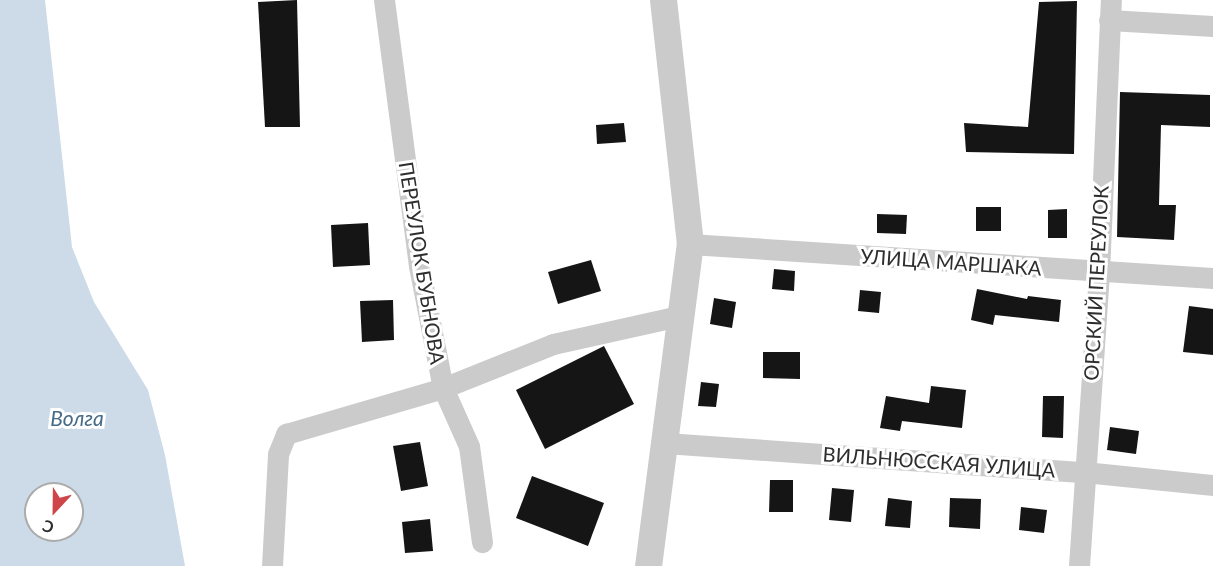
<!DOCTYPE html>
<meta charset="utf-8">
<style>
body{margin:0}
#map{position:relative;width:1213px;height:566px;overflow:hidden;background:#fff;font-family:Lato,sans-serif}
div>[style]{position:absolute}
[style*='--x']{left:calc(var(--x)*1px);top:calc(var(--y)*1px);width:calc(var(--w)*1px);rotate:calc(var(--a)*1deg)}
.water>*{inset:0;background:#ccdbe7}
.building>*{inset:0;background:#151515}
.minor>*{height:21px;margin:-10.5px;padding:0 10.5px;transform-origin:10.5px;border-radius:10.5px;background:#cbcbcb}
.tertiary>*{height:27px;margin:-13.5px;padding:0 13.5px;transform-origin:13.5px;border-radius:13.5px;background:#cbcbcb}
span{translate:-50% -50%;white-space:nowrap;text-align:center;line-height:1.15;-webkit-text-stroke:6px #fff;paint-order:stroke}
.street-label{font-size:20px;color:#2e2e2e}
.water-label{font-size:21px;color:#466b86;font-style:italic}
.north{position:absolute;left:24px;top:482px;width:60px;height:60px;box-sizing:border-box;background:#fff;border:2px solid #ababab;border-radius:50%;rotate:202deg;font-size:16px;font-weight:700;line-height:24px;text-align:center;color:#2e2e2e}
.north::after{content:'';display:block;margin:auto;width:21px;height:27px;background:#cf464a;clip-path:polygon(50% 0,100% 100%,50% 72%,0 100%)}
</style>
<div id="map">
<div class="water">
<div style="clip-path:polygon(evenodd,0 0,45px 0,72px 247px,94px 302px,148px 390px,165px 455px,185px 566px,0 566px,0 0,36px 494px,72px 494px,72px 530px,36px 530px,36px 494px)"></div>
</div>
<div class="building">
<div style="clip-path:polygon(297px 0,300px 127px,265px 127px,258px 2px)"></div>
<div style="clip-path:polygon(1077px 1px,1074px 154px,966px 152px,964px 123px,1028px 127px,1039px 2px)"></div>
<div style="clip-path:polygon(1120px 92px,1210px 95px,1210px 127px,1161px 125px,1159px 205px,1176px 205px,1174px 240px,1117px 237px)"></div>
<div style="clip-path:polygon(624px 123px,626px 142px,597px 144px,596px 125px)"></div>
<div style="clip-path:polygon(976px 207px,1001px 207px,1001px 231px,976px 231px)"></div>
<div style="clip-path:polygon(1067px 209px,1067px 238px,1048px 238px,1048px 210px)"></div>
<div style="clip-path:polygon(877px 214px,907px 215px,906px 234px,877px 233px)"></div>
<div style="clip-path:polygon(368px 223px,370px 265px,333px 267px,331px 225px)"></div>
<div style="clip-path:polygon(591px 260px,601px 291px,558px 304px,548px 272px)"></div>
<div style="clip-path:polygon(774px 269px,795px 271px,794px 291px,772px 289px)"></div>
<div style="clip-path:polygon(977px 289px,1027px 299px,1028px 296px,1061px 300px,1059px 322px,995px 315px,993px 325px,971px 320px)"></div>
<div style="clip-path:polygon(860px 290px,881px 292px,879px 313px,858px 311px)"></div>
<div style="clip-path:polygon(714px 298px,736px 302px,732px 328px,710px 324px)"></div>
<div style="clip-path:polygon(393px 300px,394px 340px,362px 342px,360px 301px)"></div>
<div style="clip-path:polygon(1189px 306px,1213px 309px,1213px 355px,1183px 352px)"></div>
<div style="clip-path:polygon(604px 346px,634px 404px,545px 449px,516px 390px)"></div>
<div style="clip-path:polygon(763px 352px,800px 352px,800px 379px,763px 378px)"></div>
<div style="clip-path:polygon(701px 382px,719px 384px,716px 407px,698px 406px)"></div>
<div style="clip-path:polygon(931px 386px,966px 390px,962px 428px,902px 421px,900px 431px,880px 428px,886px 396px,929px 403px)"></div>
<div style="clip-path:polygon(1043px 396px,1064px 396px,1063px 438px,1042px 437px)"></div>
<div style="clip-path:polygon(1110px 427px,1139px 431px,1136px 454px,1107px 450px)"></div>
<div style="clip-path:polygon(420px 442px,428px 486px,401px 491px,393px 446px)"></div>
<div style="clip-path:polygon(532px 476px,604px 503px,588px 546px,516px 518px)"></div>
<div style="clip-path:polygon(770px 480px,793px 480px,793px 512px,769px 512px)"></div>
<div style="clip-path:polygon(832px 488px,854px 490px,851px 522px,829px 520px)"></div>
<div style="clip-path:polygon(888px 498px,912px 501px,910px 528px,885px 526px)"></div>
<div style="clip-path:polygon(950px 498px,981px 499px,980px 529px,949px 527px)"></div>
<div style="clip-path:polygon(1021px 507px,1047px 510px,1044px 533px,1019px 530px)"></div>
<div style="clip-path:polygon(430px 519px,433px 551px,405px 553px,402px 522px)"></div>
</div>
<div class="minor">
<div style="--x:384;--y:0;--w:268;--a:82.5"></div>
<div style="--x:419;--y:266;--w:124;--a:78.9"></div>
<div style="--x:443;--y:388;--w:118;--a:-21.8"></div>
<div style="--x:553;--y:344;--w:129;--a:-12.5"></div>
<div style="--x:1109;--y:20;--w:104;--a:3.3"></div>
<div style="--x:690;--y:244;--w:524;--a:3.72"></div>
<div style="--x:665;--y:443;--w:420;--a:4"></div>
<div style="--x:1084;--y:472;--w:130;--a:5.8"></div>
<div style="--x:272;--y:566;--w:112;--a:-86.9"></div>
<div style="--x:278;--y:454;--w:22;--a:-68"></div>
<div style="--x:286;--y:434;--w:164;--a:-16.3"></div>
<div style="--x:443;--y:388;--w:64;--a:65.9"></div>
<div style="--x:469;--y:446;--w:97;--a:82.3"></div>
<div style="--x:1079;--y:566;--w:295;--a:-86.1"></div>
<div style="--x:1099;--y:272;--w:272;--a:-87.5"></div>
</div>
<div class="tertiary">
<div style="--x:648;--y:566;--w:325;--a:-82.6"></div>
<div style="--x:690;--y:244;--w:245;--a:-96.3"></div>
</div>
<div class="street-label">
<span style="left:951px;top:262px;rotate:4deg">УЛИЦА МАРШАКА</span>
<span style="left:422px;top:263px;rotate:81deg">ПЕРЕУЛОК БУБНОВА</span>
<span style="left:1096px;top:283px;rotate:-87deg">ОРСКИЙ ПЕРЕУЛОК</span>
<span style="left:939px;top:462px;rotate:4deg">ВИЛЬНЮССКАЯ УЛИЦА</span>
</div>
<div class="water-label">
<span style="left:77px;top:418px">Волга</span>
</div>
<div class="north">С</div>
</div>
